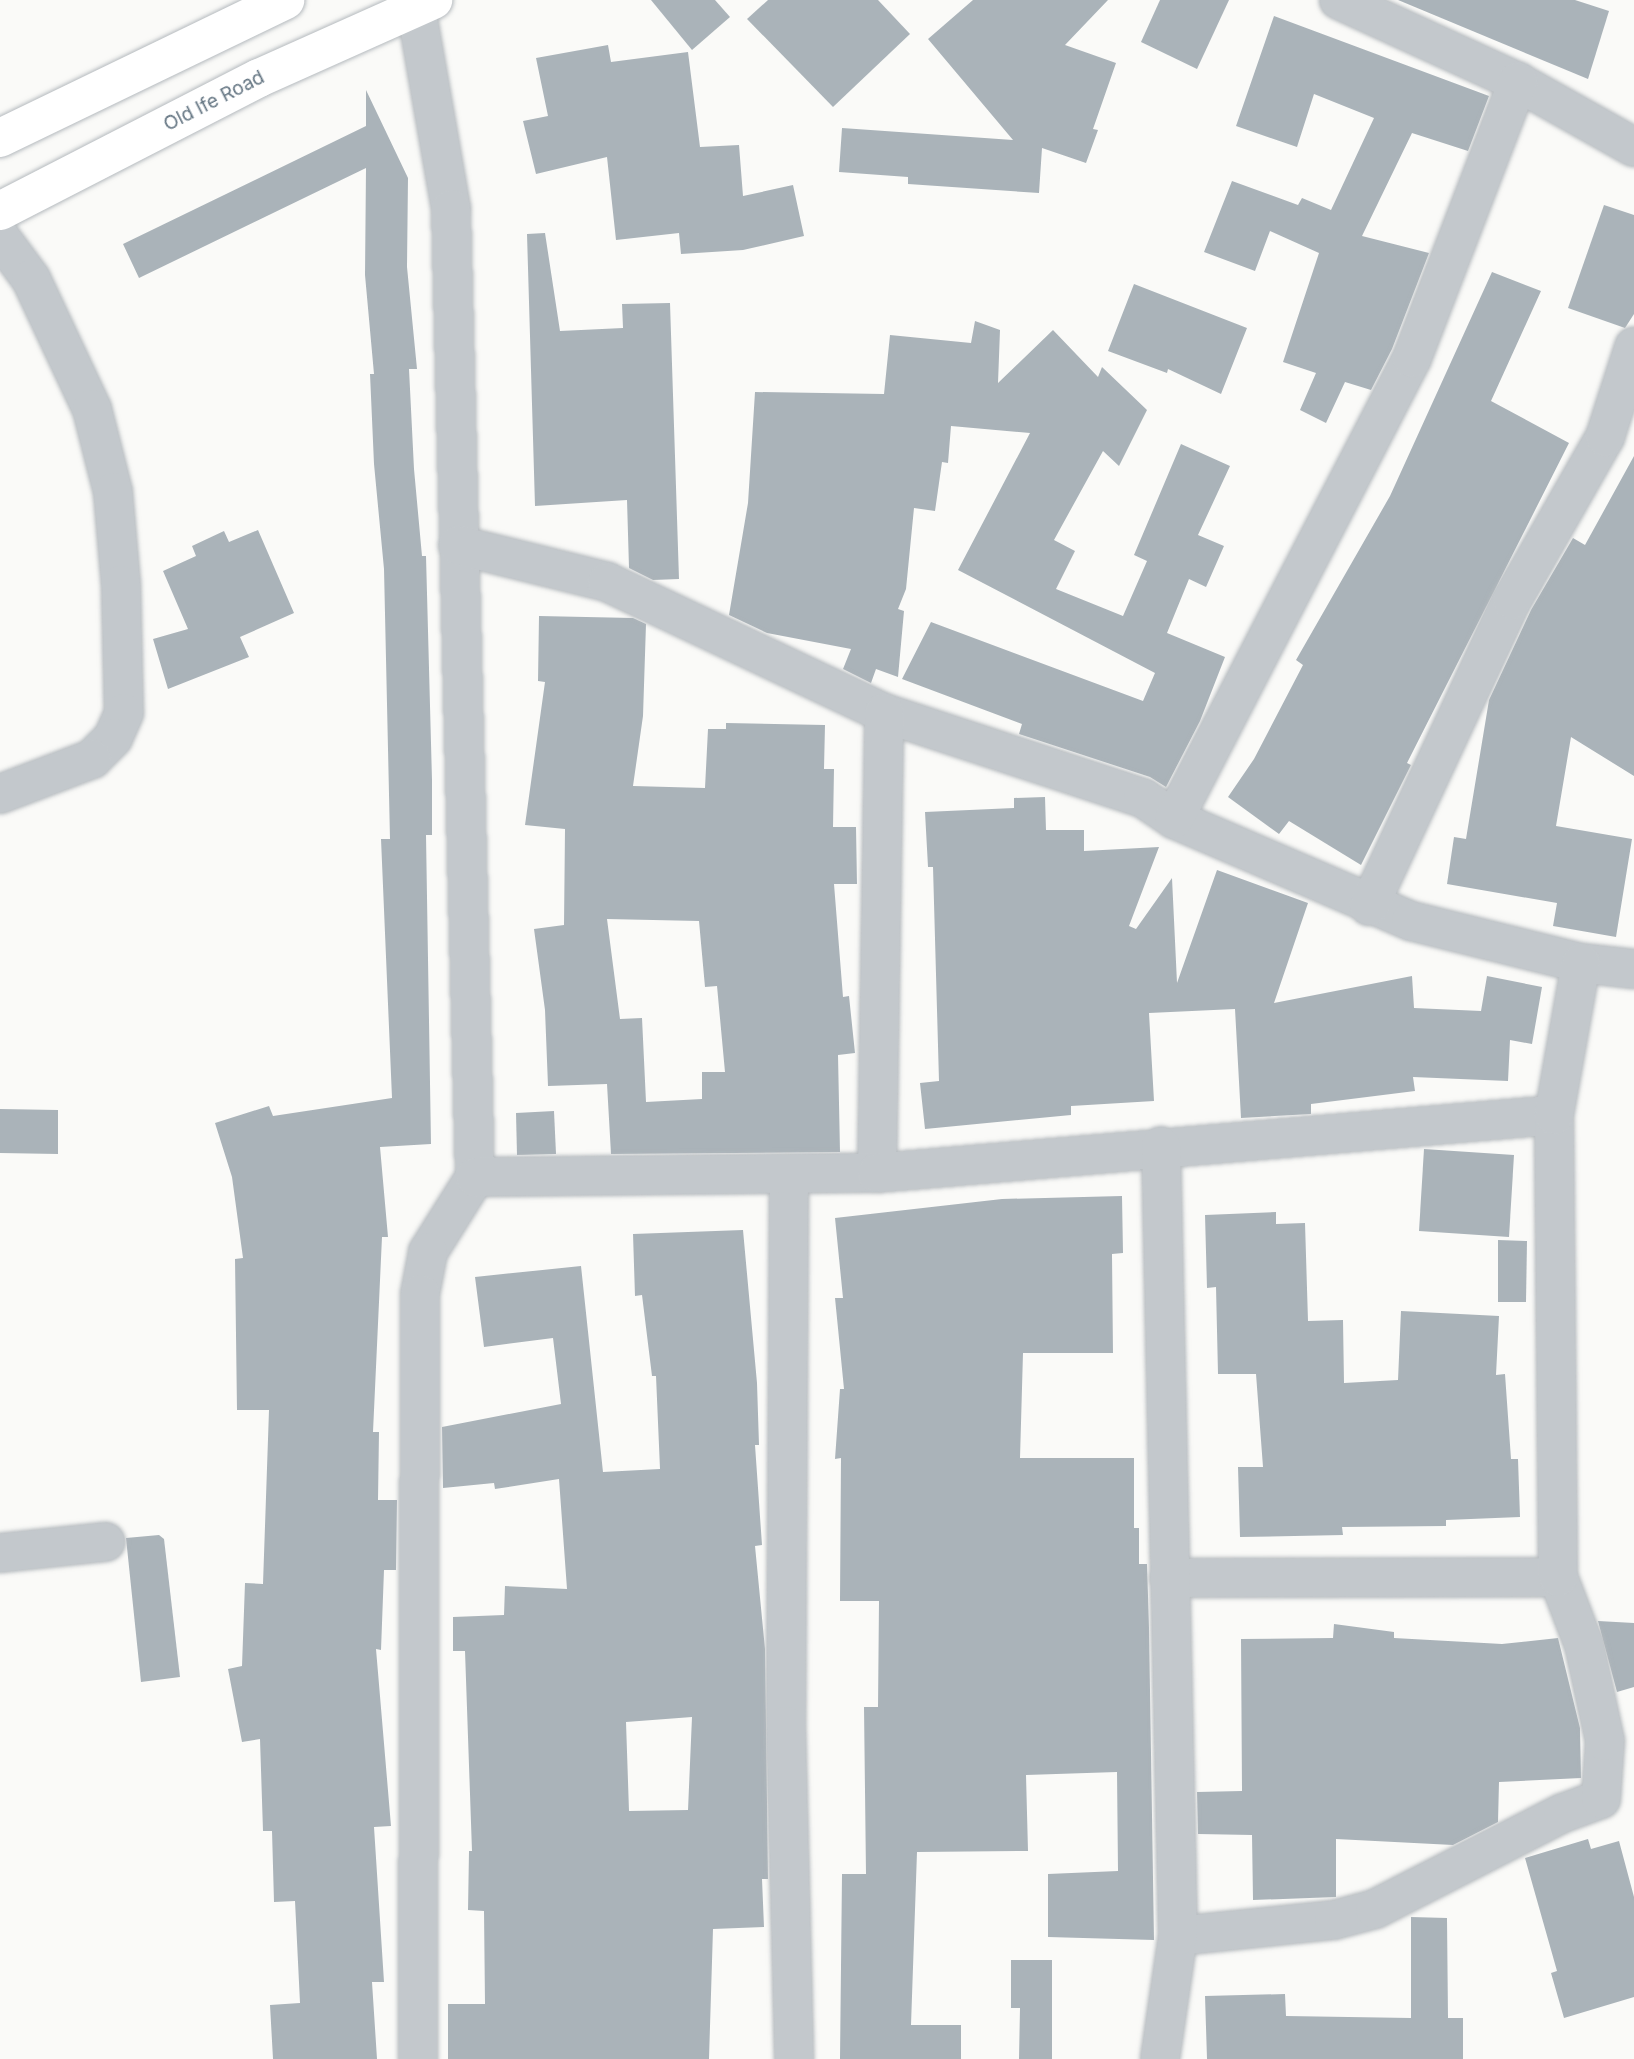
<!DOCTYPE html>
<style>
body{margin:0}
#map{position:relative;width:1634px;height:2059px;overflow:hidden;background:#fafaf8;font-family:Inter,sans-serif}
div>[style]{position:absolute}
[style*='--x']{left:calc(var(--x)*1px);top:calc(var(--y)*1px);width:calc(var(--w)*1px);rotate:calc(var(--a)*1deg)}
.building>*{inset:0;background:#aab3b9}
.roads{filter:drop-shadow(0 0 2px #b5babe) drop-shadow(0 0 2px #b5babe)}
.minor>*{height:38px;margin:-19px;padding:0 19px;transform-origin:19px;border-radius:19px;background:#c3c8cc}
.major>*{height:38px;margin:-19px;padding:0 19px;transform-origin:19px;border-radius:19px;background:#fff}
span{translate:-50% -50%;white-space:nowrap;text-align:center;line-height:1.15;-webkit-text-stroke:7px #fff;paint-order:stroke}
.street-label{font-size:19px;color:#657683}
</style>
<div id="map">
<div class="building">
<div style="clip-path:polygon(651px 0,715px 0,730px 17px,692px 50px)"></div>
<div style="clip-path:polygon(768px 0,878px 0,910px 34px,833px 107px,747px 19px)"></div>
<div style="clip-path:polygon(973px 0,1108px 0,1065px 45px,1116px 63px,1093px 129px,1098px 130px,1086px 163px,1042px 148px,1039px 193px,908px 184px,908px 177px,839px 172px,842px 128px,1013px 140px,928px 39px)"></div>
<div style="clip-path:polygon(1160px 0,1229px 0,1197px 69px,1141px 42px)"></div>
<div style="clip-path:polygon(1398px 0,1575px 0,1609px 11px,1588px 79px)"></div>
<div style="clip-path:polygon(1274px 16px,1489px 96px,1468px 151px,1412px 133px,1362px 236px,1429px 253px,1392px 349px,1371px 390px,1345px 382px,1326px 423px,1300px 410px,1316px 373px,1283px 362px,1319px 253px,1270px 231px,1255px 271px,1204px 252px,1232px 181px,1298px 205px,1302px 198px,1331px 210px,1374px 118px,1314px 94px,1297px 147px,1236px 126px)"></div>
<div style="clip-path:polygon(608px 45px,611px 62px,688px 52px,700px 147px,739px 145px,743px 196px,793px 185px,804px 236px,743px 250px,681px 254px,679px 233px,616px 240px,607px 157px,536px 174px,523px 121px,548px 116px,536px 58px)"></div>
<div style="clip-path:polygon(366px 90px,408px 178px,407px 267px,417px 369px,409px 369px,414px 469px,422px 556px,426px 556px,432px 780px,432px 835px,426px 835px,431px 1144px,380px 1147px,388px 1237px,382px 1237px,373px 1432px,379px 1432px,378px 1500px,397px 1500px,396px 1570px,384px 1570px,381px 1650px,376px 1649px,391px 1826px,374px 1827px,384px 1982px,372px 1982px,377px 2059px,273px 2059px,270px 2005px,300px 2003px,295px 1901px,274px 1902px,272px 1831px,263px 1831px,260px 1739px,242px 1742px,228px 1669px,242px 1666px,245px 1583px,263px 1584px,269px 1410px,237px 1410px,235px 1259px,243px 1258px,232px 1177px,215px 1123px,269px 1106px,273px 1116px,392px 1098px,381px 839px,390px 839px,384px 569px,374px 464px,370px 374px,374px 374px,365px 275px,366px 168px,139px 278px,123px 244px,366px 126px)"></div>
<div style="clip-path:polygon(1604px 205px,1634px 215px,1634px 314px,1625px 328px,1568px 308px)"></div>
<div style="clip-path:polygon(545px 233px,560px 331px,623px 328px,622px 304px,670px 303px,679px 579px,653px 580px,629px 568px,627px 500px,535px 506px,527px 234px)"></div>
<div style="clip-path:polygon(1492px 272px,1541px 291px,1491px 401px,1569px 443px,1407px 763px,1411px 765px,1361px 865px,1289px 821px,1279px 834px,1228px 797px,1254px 759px,1303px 665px,1296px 660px,1390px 496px)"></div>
<div style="clip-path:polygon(1134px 284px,1247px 328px,1221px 394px,1168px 369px,1167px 373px,1108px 351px)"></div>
<div style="clip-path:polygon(975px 321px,1000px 330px,998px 383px,1053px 330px,1098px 377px,1102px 367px,1147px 410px,1119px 466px,1103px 451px,1054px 540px,1075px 551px,1056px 589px,1123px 616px,1147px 561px,1134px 555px,1181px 444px,1230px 466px,1198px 535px,1224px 546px,1206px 587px,1189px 579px,1167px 633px,1225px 657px,1200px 721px,1166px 787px,1150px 777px,1019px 734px,1022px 724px,902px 679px,931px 622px,1143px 701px,1155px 673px,958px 570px,1030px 433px,951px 426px,948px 463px,942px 462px,935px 511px,914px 508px,906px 589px,898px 609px,904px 611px,898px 677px,876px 669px,871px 683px,843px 669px,851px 649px,767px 633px,729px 615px,748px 503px,755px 392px,884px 394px,890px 335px,971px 343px)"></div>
<div style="clip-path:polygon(1634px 456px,1634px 776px,1571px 737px,1556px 826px,1632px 839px,1616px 937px,1553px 926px,1557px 903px,1447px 884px,1454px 837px,1466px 839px,1489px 700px,1531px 610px,1573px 538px,1585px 545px)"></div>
<div style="clip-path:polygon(258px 530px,294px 613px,240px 637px,249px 657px,168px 689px,153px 639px,188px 629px,163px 571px,196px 556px,192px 546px,224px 531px,229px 542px)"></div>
<div style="clip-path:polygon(evenodd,539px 616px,633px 618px,646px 624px,643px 716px,633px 786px,705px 788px,708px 729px,726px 729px,726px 723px,825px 725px,824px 769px,834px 769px,833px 827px,856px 827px,857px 884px,834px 884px,843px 997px,849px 996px,855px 1053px,838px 1055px,840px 1152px,611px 1154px,607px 1084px,548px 1086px,545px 1010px,534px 929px,564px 925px,565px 829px,525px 825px,545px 682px,538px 681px,539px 616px,607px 919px,699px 921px,705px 987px,717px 986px,725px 1072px,702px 1072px,702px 1099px,646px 1102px,642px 1018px,620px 1019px,607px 919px)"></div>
<div style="clip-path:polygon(1045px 797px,1046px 830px,1084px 830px,1084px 851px,1159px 847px,1129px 926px,1136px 929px,1172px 878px,1177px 983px,1217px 870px,1308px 903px,1274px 1003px,1412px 976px,1414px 1008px,1481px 1011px,1487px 976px,1542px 987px,1532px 1044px,1510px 1040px,1508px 1081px,1413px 1077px,1415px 1091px,1311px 1104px,1311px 1114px,1241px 1118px,1235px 1009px,1149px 1013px,1154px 1101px,1071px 1106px,1071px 1115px,925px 1129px,920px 1083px,939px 1081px,933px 867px,928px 867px,925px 812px,1014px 808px,1014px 798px)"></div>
<div style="clip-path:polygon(0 1109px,58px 1110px,58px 1154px,0 1153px)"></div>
<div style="clip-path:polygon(554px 1111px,556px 1154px,517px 1155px,516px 1113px)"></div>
<div style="clip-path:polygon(1424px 1149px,1514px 1155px,1509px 1237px,1419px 1231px)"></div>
<div style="clip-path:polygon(1122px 1196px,1123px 1253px,1112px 1254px,1113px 1353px,1023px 1353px,1020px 1458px,1134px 1458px,1134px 1528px,1139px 1528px,1139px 1564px,1147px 1564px,1149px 1628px,1154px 1940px,1048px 1937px,1048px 1874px,1118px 1871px,1117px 1772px,1026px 1775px,1028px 1851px,917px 1852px,911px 2025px,961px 2025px,961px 2059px,840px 2059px,842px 1874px,866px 1874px,864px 1707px,878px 1707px,879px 1601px,840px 1601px,841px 1458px,835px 1459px,840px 1389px,844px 1389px,835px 1298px,843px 1298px,835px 1218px,1002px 1199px)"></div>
<div style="clip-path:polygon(1276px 1212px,1276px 1224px,1305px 1223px,1308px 1321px,1343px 1320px,1344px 1383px,1398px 1380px,1401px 1311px,1499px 1316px,1496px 1375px,1505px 1374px,1511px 1459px,1518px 1459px,1520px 1517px,1446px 1520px,1446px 1526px,1342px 1527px,1343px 1535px,1240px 1537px,1238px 1467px,1263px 1467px,1256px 1374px,1218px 1374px,1216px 1287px,1207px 1288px,1205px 1215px)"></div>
<div style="clip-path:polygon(evenodd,743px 1230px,757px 1383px,759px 1445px,755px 1445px,762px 1545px,755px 1546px,765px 1649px,768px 1879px,762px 1879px,764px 1927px,713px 1929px,709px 2059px,448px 2059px,448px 2004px,485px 2004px,484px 1911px,468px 1910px,469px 1851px,472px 1851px,465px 1651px,453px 1651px,453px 1617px,504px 1615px,505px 1586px,567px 1589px,559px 1479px,495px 1489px,494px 1483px,443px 1488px,442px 1427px,561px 1404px,553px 1338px,484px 1347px,475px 1277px,581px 1266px,603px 1472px,660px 1469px,656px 1376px,652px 1376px,642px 1295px,635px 1296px,633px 1234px,743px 1230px,692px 1717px,688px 1810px,629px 1811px,626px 1722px,692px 1717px)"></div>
<div style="clip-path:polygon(1498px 1240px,1527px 1241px,1526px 1302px,1498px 1302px)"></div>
<div style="clip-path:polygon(159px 1535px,164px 1539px,180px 1677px,141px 1682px,126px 1538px)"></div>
<div style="clip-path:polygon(1598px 1621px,1634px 1623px,1634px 1687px,1617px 1692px)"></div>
<div style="clip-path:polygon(1334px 1624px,1394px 1632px,1394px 1638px,1502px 1644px,1558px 1638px,1580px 1728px,1581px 1778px,1499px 1782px,1498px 1822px,1453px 1845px,1336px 1839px,1336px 1897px,1253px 1900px,1252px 1835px,1198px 1834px,1197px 1792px,1242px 1791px,1241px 1639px,1333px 1638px)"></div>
<div style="clip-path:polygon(1588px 1839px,1591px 1849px,1619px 1841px,1634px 1897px,1634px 1997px,1564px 2018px,1551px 1973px,1557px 1971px,1525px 1858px)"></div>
<div style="clip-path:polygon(1411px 1917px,1447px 1918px,1448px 2018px,1463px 2018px,1463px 2059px,1207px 2059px,1205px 1996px,1285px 1994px,1286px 2016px,1411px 2018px)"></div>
<div style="clip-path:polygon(1011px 1960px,1052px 1960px,1052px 2059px,1019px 2059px,1020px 2008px,1011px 2008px)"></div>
</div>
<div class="roads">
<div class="minor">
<div style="--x:1339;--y:0;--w:197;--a:24.6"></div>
<div style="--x:1518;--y:82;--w:133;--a:29.3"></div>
<div style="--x:416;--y:8;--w:204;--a:80.1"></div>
<div style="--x:451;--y:209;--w:968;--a:88.58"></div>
<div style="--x:475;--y:1177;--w:89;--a:122.1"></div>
<div style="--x:428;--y:1252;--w:43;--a:100.8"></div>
<div style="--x:420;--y:1294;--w:765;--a:90.15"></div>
<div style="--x:0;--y:237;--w:52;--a:53.6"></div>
<div style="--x:31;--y:279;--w:144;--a:64.9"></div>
<div style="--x:92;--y:409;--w:86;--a:75.8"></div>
<div style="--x:113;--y:492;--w:93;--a:85.1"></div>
<div style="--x:121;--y:585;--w:128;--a:88.7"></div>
<div style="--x:124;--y:713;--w:27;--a:114"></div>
<div style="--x:113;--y:738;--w:30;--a:135"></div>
<div style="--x:92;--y:759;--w:98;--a:159.2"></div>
<div style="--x:458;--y:545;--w:154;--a:13.9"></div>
<div style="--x:607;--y:582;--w:306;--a:25.3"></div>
<div style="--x:884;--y:713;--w:273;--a:18.2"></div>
<div style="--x:1143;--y:798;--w:37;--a:34"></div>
<div style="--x:1174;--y:819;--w:258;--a:23.3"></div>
<div style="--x:1411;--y:921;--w:175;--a:13.9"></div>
<div style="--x:1581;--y:963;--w:53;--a:6.5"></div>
<div style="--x:1174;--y:819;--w:519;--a:-62.69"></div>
<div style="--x:1412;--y:358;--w:296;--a:-69"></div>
<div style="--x:1369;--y:906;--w:338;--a:-65"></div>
<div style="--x:1512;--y:600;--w:188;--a:-60.3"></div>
<div style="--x:1605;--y:437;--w:95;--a:-72.1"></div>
<div style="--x:877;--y:1173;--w:460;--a:-89.1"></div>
<div style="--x:789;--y:1175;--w:551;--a:90.31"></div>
<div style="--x:786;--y:1726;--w:333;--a:88.6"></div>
<div style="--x:475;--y:1177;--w:402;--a:-0.6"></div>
<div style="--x:877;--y:1173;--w:679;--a:-4.9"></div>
<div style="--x:0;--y:1553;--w:106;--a:-6"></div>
<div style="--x:1169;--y:1578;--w:389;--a:-0.1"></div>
<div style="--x:1178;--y:1936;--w:157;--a:-5.9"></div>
<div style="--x:1334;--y:1920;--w:42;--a:-15"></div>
<div style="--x:1375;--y:1909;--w:211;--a:-27.1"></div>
<div style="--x:1563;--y:1813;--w:40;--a:-20.2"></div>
<div style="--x:1601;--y:1799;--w:58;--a:-86.1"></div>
<div style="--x:1605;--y:1741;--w:98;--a:-102.3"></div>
<div style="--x:1584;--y:1645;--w:73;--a:-110.9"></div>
<div style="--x:1558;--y:1577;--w:462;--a:-90.5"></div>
<div style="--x:1554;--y:1115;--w:154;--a:-79.9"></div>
<div style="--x:1160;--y:2059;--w:124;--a:-81.7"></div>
<div style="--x:1178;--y:1936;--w:790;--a:-91.23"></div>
</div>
<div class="major">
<div style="--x:0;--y:138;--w:317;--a:-25.8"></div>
<div style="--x:0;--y:211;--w:291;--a:-27.2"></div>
<div style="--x:259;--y:78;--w:191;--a:-24.1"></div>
</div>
</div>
<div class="street-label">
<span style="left:214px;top:101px;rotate:-27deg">Old Ife Road</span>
</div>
</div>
